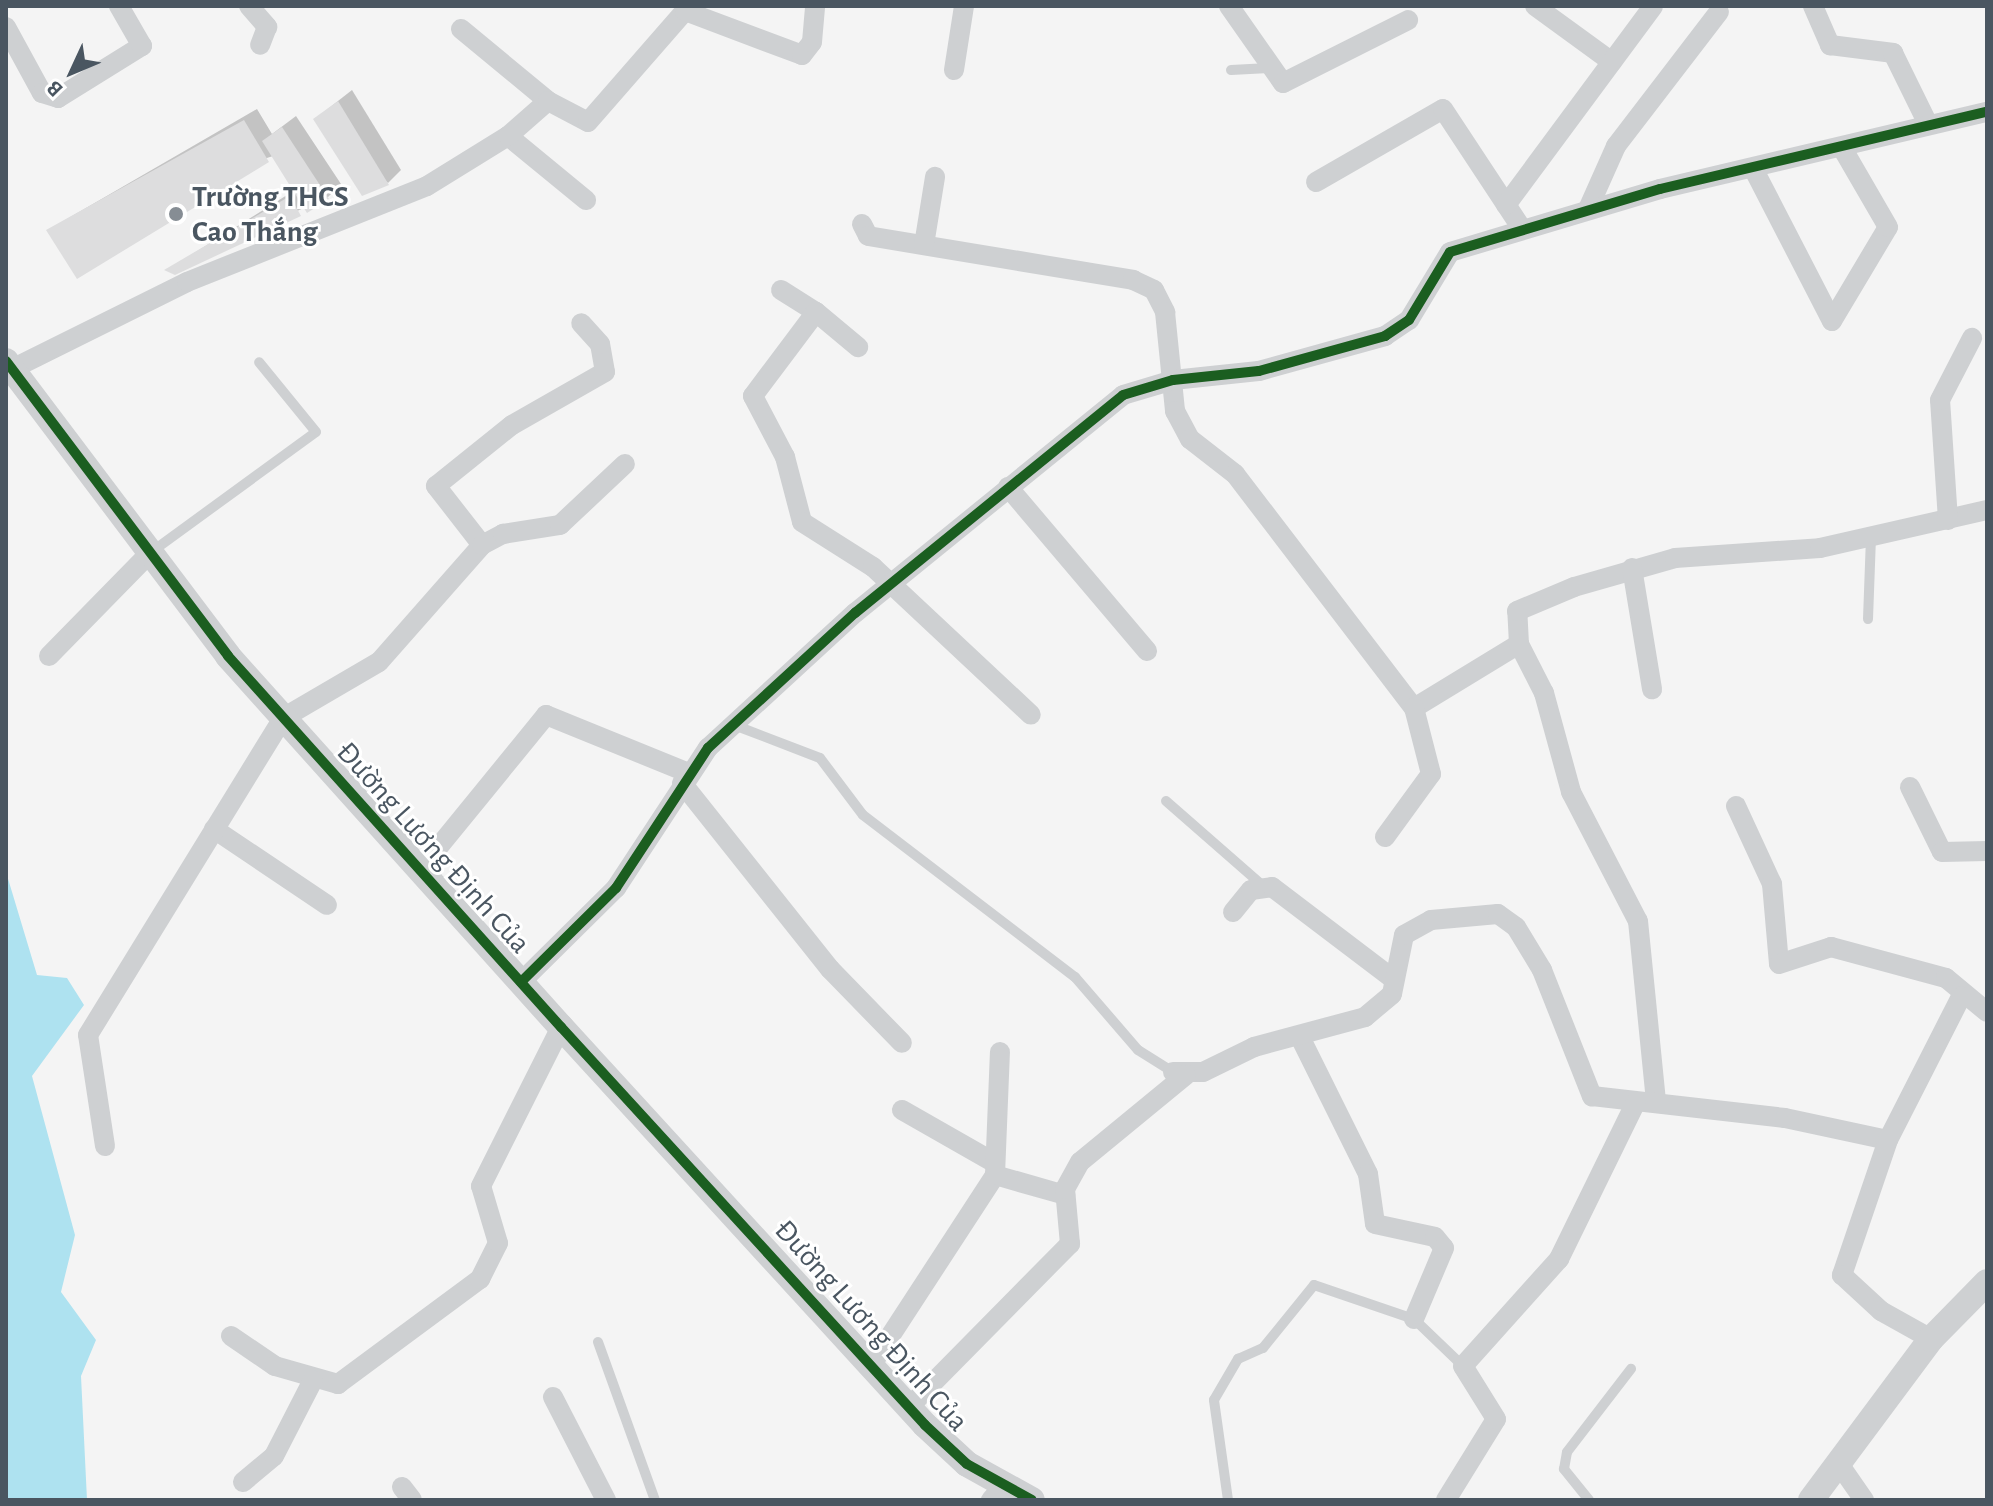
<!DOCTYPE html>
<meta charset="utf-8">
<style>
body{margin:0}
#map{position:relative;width:1993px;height:1506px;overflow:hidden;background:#f4f4f4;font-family:"Alegreya Sans",sans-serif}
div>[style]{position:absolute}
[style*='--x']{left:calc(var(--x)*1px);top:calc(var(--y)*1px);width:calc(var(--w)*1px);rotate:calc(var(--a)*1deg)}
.water>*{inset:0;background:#aee2f0}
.shadow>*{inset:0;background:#0003}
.building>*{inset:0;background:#ddddde}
.service>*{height:10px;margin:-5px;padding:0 5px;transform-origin:5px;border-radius:5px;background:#ced0d2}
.minor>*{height:20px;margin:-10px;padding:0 10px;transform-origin:10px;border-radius:10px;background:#ced0d2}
.tertiary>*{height:26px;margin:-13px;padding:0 13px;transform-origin:13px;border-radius:13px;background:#ced0d2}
.cycleway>*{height:10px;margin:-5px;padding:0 5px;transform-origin:5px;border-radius:5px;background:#1b5e20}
.dots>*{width:22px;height:22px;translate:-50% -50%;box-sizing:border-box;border:4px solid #fff;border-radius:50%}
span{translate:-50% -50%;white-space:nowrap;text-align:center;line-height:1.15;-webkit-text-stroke:6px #fff;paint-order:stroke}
.poi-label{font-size:30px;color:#4a5661;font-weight:700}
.left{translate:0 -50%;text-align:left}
.street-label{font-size:30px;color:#4a5661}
.frame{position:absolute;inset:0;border:8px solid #4a5661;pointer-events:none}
.north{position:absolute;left:32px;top:32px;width:80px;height:80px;-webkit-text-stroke:6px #fff;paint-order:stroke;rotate:226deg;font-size:22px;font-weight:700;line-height:32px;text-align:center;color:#4a5661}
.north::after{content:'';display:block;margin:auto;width:28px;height:36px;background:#4a5661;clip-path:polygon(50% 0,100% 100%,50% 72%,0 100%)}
</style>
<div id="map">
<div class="water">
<div style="clip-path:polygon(6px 872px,37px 975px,67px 978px,84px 1005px,32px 1076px,75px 1235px,61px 1292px,96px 1340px,81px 1376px,87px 1500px,6px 1500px)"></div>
</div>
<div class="shadow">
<div style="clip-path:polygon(352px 90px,401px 170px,388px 183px,315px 119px)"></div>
<div style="clip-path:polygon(257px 109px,272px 134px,296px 116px,341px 184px,328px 197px,167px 270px,295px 190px,273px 156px,48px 230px)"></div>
</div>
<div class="building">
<div style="clip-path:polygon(338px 101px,389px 185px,362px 196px,313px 119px)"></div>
<div style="clip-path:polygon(244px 120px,269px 162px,77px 279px,46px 230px)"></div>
<div style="clip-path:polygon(282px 127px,329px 199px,307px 213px,262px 141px)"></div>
<div style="clip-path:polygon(290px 196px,301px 216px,175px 275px,164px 270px)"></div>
</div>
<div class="service">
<div style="--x:1231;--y:70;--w:38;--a:-3"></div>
<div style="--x:150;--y:553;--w:205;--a:-36.1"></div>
<div style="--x:316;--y:432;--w:90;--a:-129.2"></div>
<div style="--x:1868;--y:619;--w:82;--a:-87.9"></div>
<div style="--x:734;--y:725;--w:92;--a:21"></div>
<div style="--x:820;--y:758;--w:71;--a:53"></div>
<div style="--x:863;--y:815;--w:267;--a:37.4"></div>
<div style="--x:1075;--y:977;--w:96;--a:49.2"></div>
<div style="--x:1138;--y:1050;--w:41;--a:32.2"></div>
<div style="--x:1166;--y:801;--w:128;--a:41.2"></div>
<div style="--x:598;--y:1342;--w:168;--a:70.2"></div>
<div style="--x:1228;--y:1500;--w:101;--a:-98"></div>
<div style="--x:1214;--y:1400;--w:48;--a:-59.7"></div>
<div style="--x:1238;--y:1359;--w:27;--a:-24"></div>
<div style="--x:1263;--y:1348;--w:81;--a:-51"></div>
<div style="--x:1314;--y:1285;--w:106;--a:18.8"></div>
<div style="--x:1414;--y:1319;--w:68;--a:43.8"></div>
<div style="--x:1589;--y:1500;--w:40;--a:-129"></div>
<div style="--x:1564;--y:1469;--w:17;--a:-80"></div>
<div style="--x:1567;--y:1452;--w:105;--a:-52.4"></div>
</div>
<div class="minor">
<div style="--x:249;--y:6;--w:28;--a:49"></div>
<div style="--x:267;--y:27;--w:19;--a:111"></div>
<div style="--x:1229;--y:6;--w:94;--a:55"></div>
<div style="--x:1283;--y:83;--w:140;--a:-26.7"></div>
<div style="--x:1535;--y:6;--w:95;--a:36"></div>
<div style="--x:1813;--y:6;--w:43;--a:66.4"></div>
<div style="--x:1830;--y:45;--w:64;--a:7.2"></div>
<div style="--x:1893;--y:53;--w:79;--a:63.8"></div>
<div style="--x:6;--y:27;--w:75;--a:61.4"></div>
<div style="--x:42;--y:93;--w:17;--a:17"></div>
<div style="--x:58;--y:98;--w:99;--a:-31.8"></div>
<div style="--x:142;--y:46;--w:46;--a:-119.9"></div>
<div style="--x:461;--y:29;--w:113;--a:39.6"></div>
<div style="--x:954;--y:70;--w:65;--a:-81.1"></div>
<div style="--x:508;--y:136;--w:101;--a:39.4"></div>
<div style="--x:1754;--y:170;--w:170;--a:62.7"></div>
<div style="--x:1832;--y:321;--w:109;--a:-59.2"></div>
<div style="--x:1888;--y:227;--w:88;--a:-120.1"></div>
<div style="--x:1316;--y:182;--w:146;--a:-29.9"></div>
<div style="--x:1443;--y:109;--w:144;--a:56.6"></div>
<div style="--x:1506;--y:205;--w:247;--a:-53.5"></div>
<div style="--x:1588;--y:209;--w:69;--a:-66"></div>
<div style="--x:1616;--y:146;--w:169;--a:-52.5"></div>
<div style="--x:862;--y:224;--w:13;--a:63"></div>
<div style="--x:868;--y:236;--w:269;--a:9.4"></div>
<div style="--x:1133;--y:280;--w:23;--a:25"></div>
<div style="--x:1154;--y:290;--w:25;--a:63"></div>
<div style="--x:1165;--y:312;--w:100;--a:84.2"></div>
<div style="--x:1175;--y:411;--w:32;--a:62"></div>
<div style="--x:1190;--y:439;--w:57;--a:37.9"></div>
<div style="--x:1235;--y:474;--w:295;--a:52.6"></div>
<div style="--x:1414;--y:708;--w:123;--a:-31.4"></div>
<div style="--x:1519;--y:644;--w:33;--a:-93"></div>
<div style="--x:1517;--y:611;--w:62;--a:-22.8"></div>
<div style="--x:1574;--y:587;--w:105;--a:-16"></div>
<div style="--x:1675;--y:558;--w:145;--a:-3.9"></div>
<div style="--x:1820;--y:548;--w:171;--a:-12.8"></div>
<div style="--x:924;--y:245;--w:69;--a:-80.8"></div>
<div style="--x:781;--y:290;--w:41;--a:32.2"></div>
<div style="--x:816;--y:312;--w:105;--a:126.9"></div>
<div style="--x:753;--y:396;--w:69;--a:62.3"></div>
<div style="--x:785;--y:457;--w:67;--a:75.3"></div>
<div style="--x:802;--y:522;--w:84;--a:32.4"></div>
<div style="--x:873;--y:567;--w:216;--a:43.1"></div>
<div style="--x:816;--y:312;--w:55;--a:39.8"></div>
<div style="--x:12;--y:369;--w:195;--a:-26.4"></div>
<div style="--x:187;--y:282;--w:258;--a:-21.8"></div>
<div style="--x:427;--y:186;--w:95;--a:-31.7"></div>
<div style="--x:508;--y:136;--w:53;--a:-41.2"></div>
<div style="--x:548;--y:101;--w:45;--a:27.7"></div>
<div style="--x:588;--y:122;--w:147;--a:-48.9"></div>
<div style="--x:685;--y:11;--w:125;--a:20.6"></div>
<div style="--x:802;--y:55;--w:16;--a:-52"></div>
<div style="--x:812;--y:42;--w:36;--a:-85"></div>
<div style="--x:1008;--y:487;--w:215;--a:49.7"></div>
<div style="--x:1948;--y:520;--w:120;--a:-93.8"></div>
<div style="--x:1940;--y:400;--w:70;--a:-62.7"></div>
<div style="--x:482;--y:545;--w:75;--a:-127.9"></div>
<div style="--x:436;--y:486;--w:97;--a:-38.8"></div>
<div style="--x:512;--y:425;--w:107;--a:-29.7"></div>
<div style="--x:605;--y:372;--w:28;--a:-100"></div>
<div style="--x:600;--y:344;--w:28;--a:-132"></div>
<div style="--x:1632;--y:568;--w:123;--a:80.6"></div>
<div style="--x:1519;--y:644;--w:55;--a:63"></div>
<div style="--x:1544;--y:693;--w:103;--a:74.7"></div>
<div style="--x:1571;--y:792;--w:145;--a:62.6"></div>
<div style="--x:1638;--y:921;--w:181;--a:84.3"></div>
<div style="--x:49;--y:656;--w:141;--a:-45.6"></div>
<div style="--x:682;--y:783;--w:238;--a:51.5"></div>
<div style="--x:830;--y:969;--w:103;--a:45.8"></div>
<div style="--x:1910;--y:787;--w:72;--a:63.8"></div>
<div style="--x:1942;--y:852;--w:45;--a:-1.3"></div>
<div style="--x:1736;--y:806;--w:86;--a:65.2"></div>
<div style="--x:1772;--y:884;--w:80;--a:85"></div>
<div style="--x:1779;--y:964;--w:55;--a:-18.1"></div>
<div style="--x:1831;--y:947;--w:119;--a:15.1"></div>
<div style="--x:1946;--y:978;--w:53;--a:39.7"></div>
<div style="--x:214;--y:829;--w:136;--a:33.9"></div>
<div style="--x:1385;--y:837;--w:78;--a:-53.9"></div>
<div style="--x:1431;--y:774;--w:68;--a:-104.4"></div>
<div style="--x:423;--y:866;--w:195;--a:-50.8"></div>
<div style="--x:546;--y:715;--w:154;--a:22.1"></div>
<div style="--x:1233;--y:912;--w:28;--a:-51"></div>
<div style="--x:1251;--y:890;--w:21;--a:-8"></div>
<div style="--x:1272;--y:887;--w:152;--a:37.2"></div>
<div style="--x:521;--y:982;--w:134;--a:-44.7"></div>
<div style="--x:616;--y:888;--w:168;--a:-56.7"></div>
<div style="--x:708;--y:748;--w:200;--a:-42.6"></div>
<div style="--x:855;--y:613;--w:345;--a:-39.1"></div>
<div style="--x:1123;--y:395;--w:52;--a:-16.7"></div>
<div style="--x:1173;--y:380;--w:86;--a:-6"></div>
<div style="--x:1259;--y:371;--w:131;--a:-15.5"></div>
<div style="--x:1385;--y:336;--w:29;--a:-34"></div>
<div style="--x:1409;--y:320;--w:79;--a:-58.9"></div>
<div style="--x:1450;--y:252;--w:219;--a:-16.7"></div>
<div style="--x:1660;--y:189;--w:336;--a:-13.3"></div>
<div style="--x:1300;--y:1037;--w:153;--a:63.6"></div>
<div style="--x:1368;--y:1174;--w:50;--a:82"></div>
<div style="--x:1375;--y:1224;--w:61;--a:12.2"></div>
<div style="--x:1435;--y:1237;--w:14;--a:51"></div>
<div style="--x:1444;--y:1248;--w:77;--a:112.9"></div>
<div style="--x:1173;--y:1072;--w:30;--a:0"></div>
<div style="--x:1203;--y:1072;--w:57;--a:-26.1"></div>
<div style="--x:1254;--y:1047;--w:115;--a:-15.1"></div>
<div style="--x:1365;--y:1017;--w:35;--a:-40"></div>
<div style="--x:1392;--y:994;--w:60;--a:-78.5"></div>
<div style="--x:1404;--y:935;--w:31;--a:-29"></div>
<div style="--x:1431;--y:920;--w:67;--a:-5.1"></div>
<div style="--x:1498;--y:914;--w:22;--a:36"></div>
<div style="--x:1516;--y:927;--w:50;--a:58.8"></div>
<div style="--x:1542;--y:970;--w:136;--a:68.4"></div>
<div style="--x:1592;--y:1096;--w:194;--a:6.5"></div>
<div style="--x:1785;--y:1118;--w:105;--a:12.1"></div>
<div style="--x:1888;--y:1140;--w:143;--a:108.8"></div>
<div style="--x:1842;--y:1275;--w:53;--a:42.7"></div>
<div style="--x:1881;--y:1311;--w:57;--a:29.2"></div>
<div style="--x:902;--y:1110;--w:105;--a:29.7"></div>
<div style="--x:1888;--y:1140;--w:161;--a:-63"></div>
<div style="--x:105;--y:1146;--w:112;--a:-98.7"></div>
<div style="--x:88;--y:1035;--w:372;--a:-58.4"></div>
<div style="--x:283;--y:718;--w:111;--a:-30.3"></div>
<div style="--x:379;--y:662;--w:156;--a:-48.6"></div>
<div style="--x:482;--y:545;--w:24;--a:-28"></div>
<div style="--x:503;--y:534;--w:58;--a:-9"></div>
<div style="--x:560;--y:525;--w:89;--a:-43.2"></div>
<div style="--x:995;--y:1175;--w:73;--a:15.9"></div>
<div style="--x:231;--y:1336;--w:53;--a:34.3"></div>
<div style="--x:275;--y:1366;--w:66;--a:15.9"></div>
<div style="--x:338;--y:1384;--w:177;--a:-36.5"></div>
<div style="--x:480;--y:1279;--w:40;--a:-63.4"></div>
<div style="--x:498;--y:1243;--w:59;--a:-106.6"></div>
<div style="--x:481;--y:1186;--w:178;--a:-63.3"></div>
<div style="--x:872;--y:1364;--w:225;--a:-56.9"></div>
<div style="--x:995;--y:1175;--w:123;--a:-87.7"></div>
<div style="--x:553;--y:1397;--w:116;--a:62.8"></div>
<div style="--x:910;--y:1406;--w:228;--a:-45.4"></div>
<div style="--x:1070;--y:1244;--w:55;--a:-95.2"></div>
<div style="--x:1065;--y:1189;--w:31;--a:-61"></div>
<div style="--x:1080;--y:1162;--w:137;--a:-39.4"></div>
<div style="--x:1839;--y:1464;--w:44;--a:55.2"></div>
<div style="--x:243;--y:1482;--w:40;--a:-40"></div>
<div style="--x:274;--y:1456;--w:85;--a:-62.8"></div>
<div style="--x:402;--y:1487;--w:16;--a:52"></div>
<div style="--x:991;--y:1500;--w:18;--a:-49"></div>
<div style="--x:1446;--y:1500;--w:95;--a:-58.3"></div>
<div style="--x:1496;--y:1419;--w:62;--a:-121.9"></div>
<div style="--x:1463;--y:1366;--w:144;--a:-48.1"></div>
<div style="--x:1559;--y:1259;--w:175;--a:-63.9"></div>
</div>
<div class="tertiary">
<div style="--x:6;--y:361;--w:369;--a:53"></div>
<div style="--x:228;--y:656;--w:499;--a:48.1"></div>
<div style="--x:561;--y:1027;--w:539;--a:47.55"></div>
<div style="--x:925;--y:1425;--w:57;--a:42.9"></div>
<div style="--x:967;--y:1464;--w:74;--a:29"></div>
<div style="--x:1811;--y:1500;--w:201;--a:-53.3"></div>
<div style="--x:1931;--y:1339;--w:80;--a:-45.5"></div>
</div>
<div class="cycleway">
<div style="--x:6;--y:361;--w:369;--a:53"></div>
<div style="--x:228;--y:656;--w:499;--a:48.1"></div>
<div style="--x:561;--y:1027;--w:539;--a:47.55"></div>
<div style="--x:925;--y:1425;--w:57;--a:42.9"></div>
<div style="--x:967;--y:1464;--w:74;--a:29"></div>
<div style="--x:521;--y:982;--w:134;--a:-44.7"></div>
<div style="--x:616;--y:888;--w:168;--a:-56.7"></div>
<div style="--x:708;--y:748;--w:200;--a:-42.6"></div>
<div style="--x:855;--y:613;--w:345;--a:-39.1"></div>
<div style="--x:1123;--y:395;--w:52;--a:-16.7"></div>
<div style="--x:1173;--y:380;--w:86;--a:-6"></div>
<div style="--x:1259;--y:371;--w:131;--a:-15.5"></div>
<div style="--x:1385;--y:336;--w:29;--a:-34"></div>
<div style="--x:1409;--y:320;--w:79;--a:-58.9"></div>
<div style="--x:1450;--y:252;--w:219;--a:-16.7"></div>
<div style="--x:1660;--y:189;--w:336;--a:-13.3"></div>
</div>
<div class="dots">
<div style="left:176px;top:214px;background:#868d94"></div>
</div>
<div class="poi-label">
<span class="left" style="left:192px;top:214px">Trường THCS<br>Cao Thắng</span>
</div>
<div class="street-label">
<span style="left:433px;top:848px;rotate:48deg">Đường Lương Định Của</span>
<span style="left:871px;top:1326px;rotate:48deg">Đường Lương Định Của</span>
</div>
<div class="frame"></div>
<div class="north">B</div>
</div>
